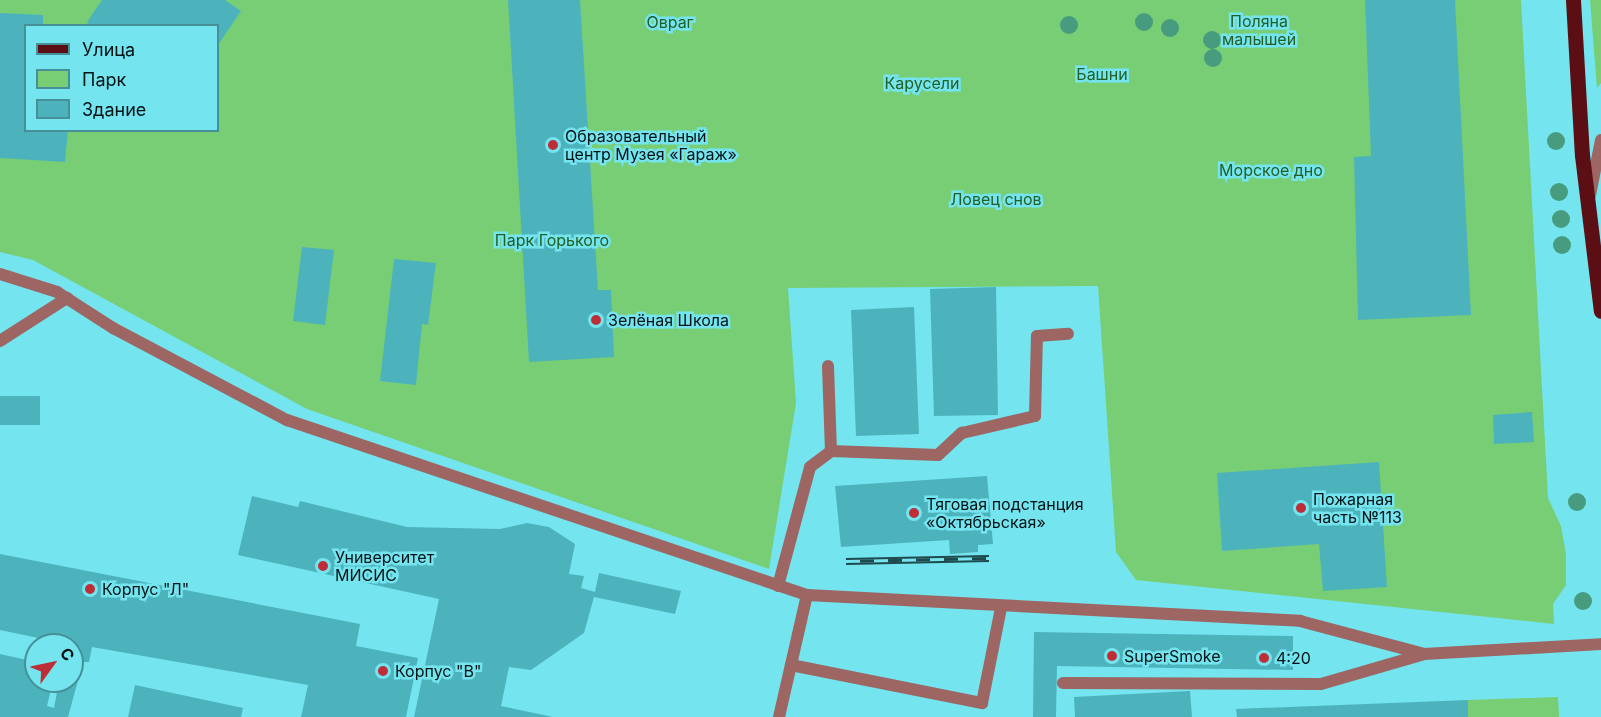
<!DOCTYPE html>
<meta charset="utf-8">
<style>
body{margin:0}
#map{position:relative;width:1601px;height:717px;overflow:hidden;background:#74e4ef;font-family:Inter,sans-serif}
div>[style]{position:absolute}
[style*='--x']{left:calc(var(--x)*1px);top:calc(var(--y)*1px);width:calc(var(--w)*1px);rotate:calc(var(--a)*1deg)}
.green>*{inset:0;background:#78ce75}
.building>*{inset:0;background:#4cb3bc}
.service>*{height:12px;margin:-6px;padding:0 6px;transform-origin:6px;border-radius:6px;background:#9d6663}
.primary>*{height:15px;margin:-7.5px;padding:0 7.5px;transform-origin:7.5px;border-radius:7.5px;background:#5b0f14}
.rail>*{height:7px;margin-top:-3.5px;transform-origin:0;background:repeating-linear-gradient(90deg,#74e4ef 0 14px,#1e494d 0 28px);box-sizing:border-box;border-block:2px solid #1e494d}
.trees>*{width:18px;height:18px;margin:-9px;border-radius:50%;background:#479b7e}
.dots>*{width:16px;height:16px;translate:-50% -50%;box-sizing:border-box;border:3px solid #74e4ef;border-radius:50%}
span{translate:-50% -50%;white-space:nowrap;text-align:center;line-height:1.15;-webkit-text-stroke:5px #74e4ef;paint-order:stroke}
.park-label{font-size:16px;color:#225f21}
.poi-label{font-size:16px;color:#001214}
.left{translate:0 -50%;text-align:left}
.legend{position:absolute;left:24px;top:24px;width:195px;height:108px;box-sizing:border-box;background:#74e4ef;border:2px solid #469097;margin:0;padding:8px 10px;list-style:none;font-size:18px;color:#001214}
.legend li{display:flex;align-items:center;gap:12px;height:30px}
.legend b{width:30px;border:2px solid #469097}
.north{position:absolute;left:24px;top:633px;width:60px;height:60px;box-sizing:border-box;background:#74e4ef;border:2px solid #469097;border-radius:50%;rotate:57deg;font-size:16px;font-weight:700;line-height:24px;text-align:center;color:#001214}
.north::after{content:'';display:block;margin:auto;width:21px;height:27px;background:#be2e36;clip-path:polygon(50% 0,100% 100%,50% 72%,0 100%)}
</style>
<div id="map">
<div class="green">
<div style="clip-path:polygon(evenodd,0 0,1521px 0,1548px 498px,1561px 526px,1566px 554px,1566px 585px,1553px 604px,1554px 624px,1136px 580px,1116px 552px,1098px 286px,788px 288px,796px 403px,769px 569px,307px 409px,33px 260px,0 252px,0 0,26px 26px,218px 26px,218px 130px,26px 130px,26px 26px)"></div>
<div style="clip-path:polygon(1590px 0,1601px 0,1601px 83px,1597px 88px)"></div>
<div style="clip-path:polygon(1558px 697px,1559px 717px,1468px 717px,1468px 700px)"></div>
</div>
<div class="building">
<div style="clip-path:polygon(102px 0,225px 0,241px 11px,218px 45px,218px 26px,90px 26px,87px 22px)"></div>
<div style="clip-path:polygon(508px 0,580px 0,598px 290px,611px 290px,614px 357px,529px 362px)"></div>
<div style="clip-path:polygon(1365px 0,1455px 0,1471px 315px,1358px 320px,1354px 157px,1371px 156px)"></div>
<div style="clip-path:polygon(0 13px,43px 15px,43px 26px,26px 26px,26px 130px,68px 130px,65px 162px,0 158px)"></div>
<div style="clip-path:polygon(302px 247px,334px 250px,325px 325px,293px 321px)"></div>
<div style="clip-path:polygon(394px 259px,436px 263px,428px 325px,422px 324px,416px 385px,380px 381px)"></div>
<div style="clip-path:polygon(996px 287px,998px 415px,934px 416px,930px 289px)"></div>
<div style="clip-path:polygon(914px 307px,919px 434px,856px 436px,851px 310px)"></div>
<div style="clip-path:polygon(0 396px,40px 396px,40px 425px,0 425px)"></div>
<div style="clip-path:polygon(1532px 412px,1534px 442px,1494px 444px,1493px 415px)"></div>
<div style="clip-path:polygon(1379px 462px,1387px 587px,1323px 591px,1319px 544px,1222px 551px,1217px 473px)"></div>
<div style="clip-path:polygon(987px 476px,993px 544px,978px 545px,978px 552px,950px 554px,949px 540px,841px 547px,835px 486px)"></div>
<div style="clip-path:polygon(252px 496px,298px 507px,300px 501px,407px 527px,500px 529px,527px 523px,549px 527px,575px 544px,569px 574px,584px 576px,581px 588px,595px 592px,599px 573px,681px 591px,675px 614px,594px 597px,584px 633px,531px 670px,509px 667px,501px 706px,553px 717px,414px 717px,439px 599px,238px 555px)"></div>
<div style="clip-path:polygon(0 554px,360px 624px,356px 646px,418px 658px,406px 717px,301px 717px,308px 685px,92px 647px,89px 662px,83px 662px,68px 717px,0 717px,0 654px,36px 662px,36px 681px,53px 681px,47px 706px,54px 708px,59px 681px,72px 681px,72px 645px,0 630px)"></div>
<div style="clip-path:polygon(1034px 632px,1293px 636px,1293px 670px,1057px 666px,1056px 717px,1033px 717px)"></div>
<div style="clip-path:polygon(135px 685px,243px 708px,241px 717px,128px 717px)"></div>
<div style="clip-path:polygon(1190px 691px,1192px 717px,1075px 717px,1074px 697px)"></div>
<div style="clip-path:polygon(1468px 700px,1468px 717px,1237px 717px,1236px 709px)"></div>
</div>
<div class="service">
<div style="--x:1590;--y:195;--w:56;--a:-78.7"></div>
<div style="--x:0;--y:274;--w:60;--a:17.5"></div>
<div style="--x:57;--y:292;--w:67;--a:32.7"></div>
<div style="--x:113;--y:328;--w:197;--a:27.9"></div>
<div style="--x:287;--y:420;--w:549;--a:18.6"></div>
<div style="--x:807;--y:595;--w:494;--a:3"></div>
<div style="--x:1300;--y:621;--w:128;--a:14.9"></div>
<div style="--x:0;--y:341;--w:80;--a:-32.7"></div>
<div style="--x:828;--y:366;--w:85;--a:88"></div>
<div style="--x:778;--y:586;--w:123;--a:-74.9"></div>
<div style="--x:810;--y:467;--w:26;--a:-37"></div>
<div style="--x:831;--y:451;--w:107;--a:2.1"></div>
<div style="--x:938;--y:455;--w:33;--a:-43"></div>
<div style="--x:962;--y:433;--w:75;--a:-13.1"></div>
<div style="--x:1035;--y:416;--w:80;--a:-88.6"></div>
<div style="--x:1037;--y:336;--w:31;--a:-4"></div>
<div style="--x:791;--y:665;--w:195;--a:11.3"></div>
<div style="--x:982;--y:703;--w:97;--a:-78.7"></div>
<div style="--x:1063;--y:683;--w:258;--a:0.2"></div>
<div style="--x:1321;--y:684;--w:107;--a:-16.2"></div>
<div style="--x:1424;--y:654;--w:177;--a:-3.2"></div>
<div style="--x:779;--y:717;--w:125;--a:-77.1"></div>
</div>
<div class="primary">
<div style="--x:1573;--y:0;--w:155;--a:86.7"></div>
<div style="--x:1582;--y:155;--w:157;--a:83.1"></div>
</div>
<div class="rail">
<div style="--x:846;--y:561;--w:143;--a:-1.2"></div>
</div>
<div class="trees">
<div style="left:1144px;top:22px"></div>
<div style="left:1069px;top:25px"></div>
<div style="left:1170px;top:28px"></div>
<div style="left:1212px;top:40px"></div>
<div style="left:1213px;top:58px"></div>
<div style="left:1556px;top:141px"></div>
<div style="left:1559px;top:192px"></div>
<div style="left:1561px;top:219px"></div>
<div style="left:1562px;top:245px"></div>
<div style="left:1577px;top:502px"></div>
<div style="left:1583px;top:601px"></div>
</div>
<div class="dots">
<div style="left:553px;top:145px;background:#be2e36"></div>
<div style="left:596px;top:320px;background:#be2e36"></div>
<div style="left:1301px;top:508px;background:#be2e36"></div>
<div style="left:914px;top:513px;background:#be2e36"></div>
<div style="left:323px;top:566px;background:#be2e36"></div>
<div style="left:90px;top:589px;background:#be2e36"></div>
<div style="left:1112px;top:656px;background:#be2e36"></div>
<div style="left:1264px;top:658px;background:#be2e36"></div>
<div style="left:383px;top:671px;background:#be2e36"></div>
</div>
<div class="park-label">
<span style="left:1259px;top:30px">Поляна<br>малышей</span>
<span style="left:670px;top:22px">Овраг</span>
<span style="left:1102px;top:74px">Башни</span>
<span style="left:922px;top:83px">Карусели</span>
<span style="left:1271px;top:170px">Морское дно</span>
<span style="left:996px;top:199px">Ловец снов</span>
<span style="left:552px;top:240px">Парк Горького</span>
</div>
<div class="poi-label">
<span class="left" style="left:565px;top:145px">Образовательный<br>центр Музея «Гараж»</span>
<span class="left" style="left:608px;top:320px">Зелёная Школа</span>
<span class="left" style="left:1313px;top:508px">Пожарная<br>часть №113</span>
<span class="left" style="left:926px;top:513px">Тяговая подстанция<br>«Октябрьская»</span>
<span class="left" style="left:335px;top:566px">Университет<br>МИСИС</span>
<span class="left" style="left:102px;top:589px">Корпус "Л"</span>
<span class="left" style="left:1124px;top:656px">SuperSmoke</span>
<span class="left" style="left:1276px;top:658px">4:20</span>
<span class="left" style="left:395px;top:671px">Корпус "В"</span>
</div>
<ul class="legend">
<li><b style="height:8px;background:#5b0f14"></b>Улица</li>
<li><b style="height:16px;background:#78ce75"></b>Парк</li>
<li><b style="height:16px;background:#4cb3bc"></b>Здание</li>
</ul>
<div class="north">С</div>
</div>
